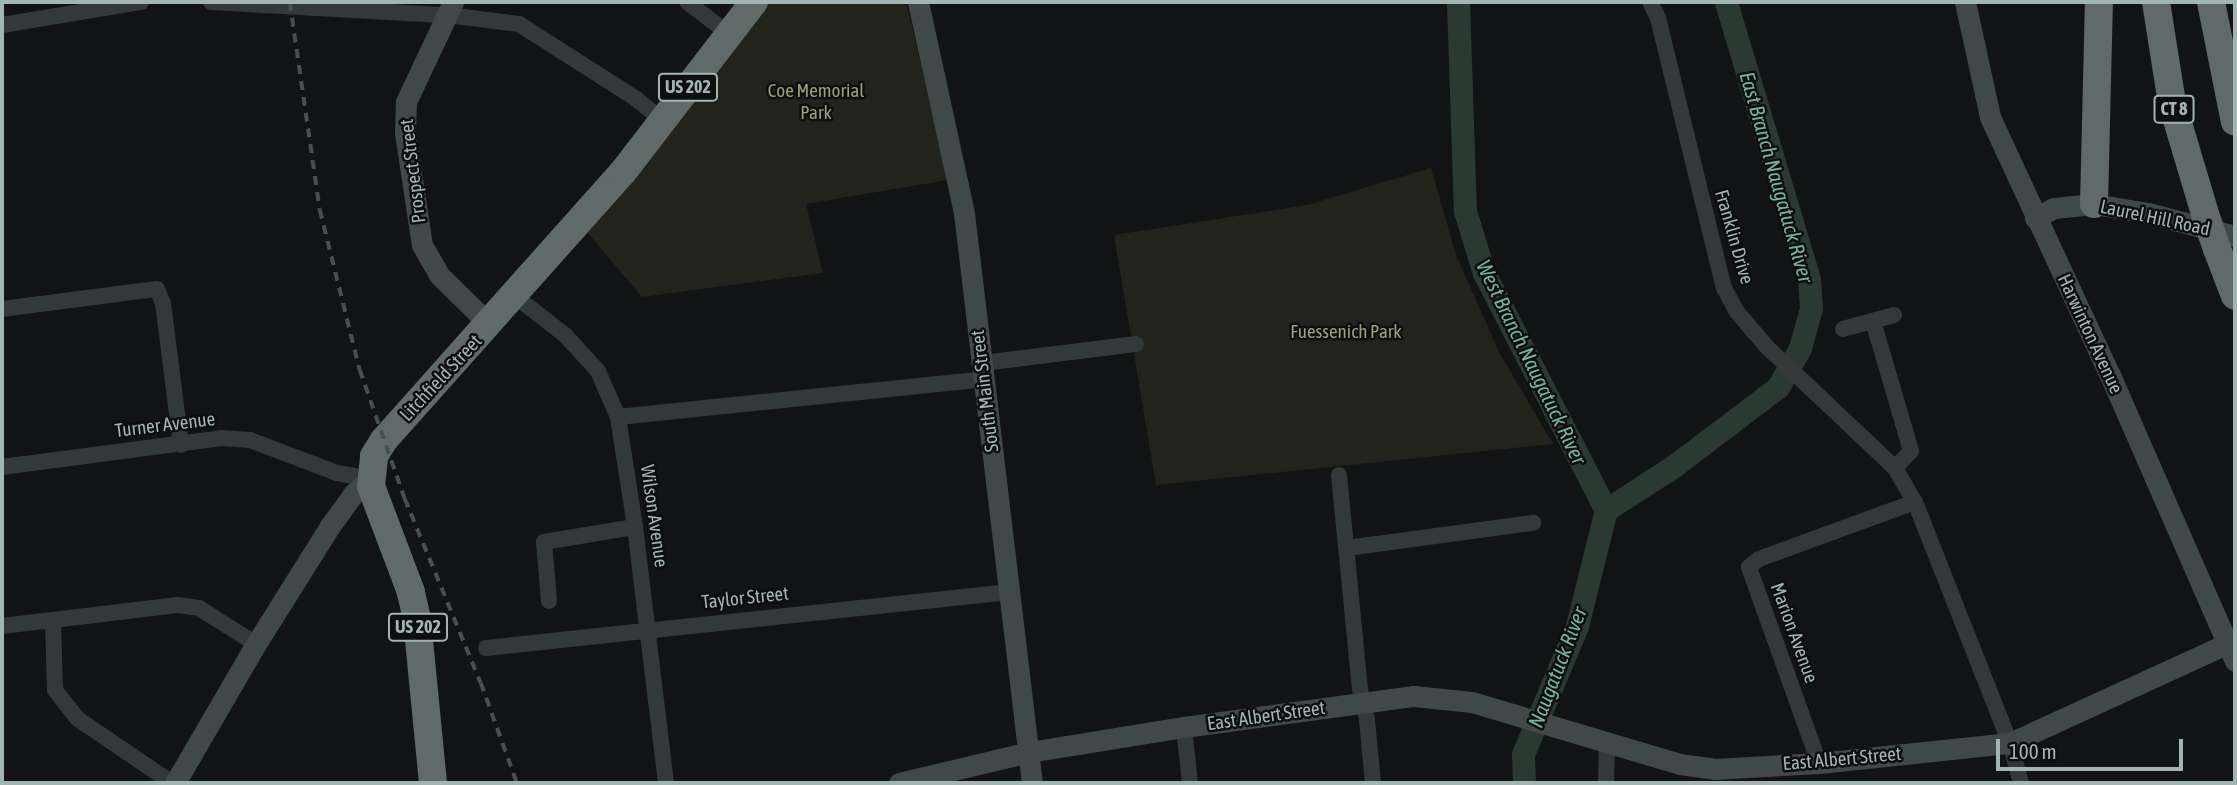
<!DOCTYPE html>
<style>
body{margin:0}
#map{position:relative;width:2237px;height:785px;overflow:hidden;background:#121314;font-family:"Asap Condensed",sans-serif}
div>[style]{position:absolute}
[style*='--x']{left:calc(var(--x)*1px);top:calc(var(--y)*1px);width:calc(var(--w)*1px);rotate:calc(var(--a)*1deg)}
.green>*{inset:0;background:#22241c}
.river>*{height:23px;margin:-11.5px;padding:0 11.5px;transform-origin:11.5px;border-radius:11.5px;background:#2a3a33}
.street>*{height:16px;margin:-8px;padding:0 8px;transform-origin:8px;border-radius:8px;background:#333939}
.secondary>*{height:21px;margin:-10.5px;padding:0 10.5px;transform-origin:10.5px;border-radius:10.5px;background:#414948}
.highway>*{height:28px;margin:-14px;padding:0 14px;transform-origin:14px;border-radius:14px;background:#5f6a69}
.rail>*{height:3.5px;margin-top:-1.75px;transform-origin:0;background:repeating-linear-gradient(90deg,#48504f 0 9px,transparent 0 16px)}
.highway-bridge>*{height:28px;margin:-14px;padding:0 14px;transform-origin:14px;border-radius:14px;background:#5f6a69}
span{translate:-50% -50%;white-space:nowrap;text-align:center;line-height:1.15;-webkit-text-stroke:5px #0d0e0f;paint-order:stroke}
.shield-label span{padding:2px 5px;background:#0d0e0f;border:2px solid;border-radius:5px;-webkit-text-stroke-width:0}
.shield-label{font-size:18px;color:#a3b5b2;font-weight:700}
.park-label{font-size:19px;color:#98a179}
.street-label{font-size:19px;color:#a3b5b2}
.water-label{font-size:21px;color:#78b29c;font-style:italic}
.frame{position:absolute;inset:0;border:4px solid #a3b5b2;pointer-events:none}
.scale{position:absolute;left:1996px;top:739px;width:187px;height:32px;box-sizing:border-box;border:4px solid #a3b5b2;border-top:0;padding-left:9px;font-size:21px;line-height:24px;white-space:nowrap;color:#a3b5b2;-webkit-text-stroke:5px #0d0e0f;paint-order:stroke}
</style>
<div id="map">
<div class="green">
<div style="clip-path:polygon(768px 2px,906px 2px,948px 180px,806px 204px,823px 273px,642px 297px,587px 232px)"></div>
<div style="clip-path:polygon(1431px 168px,1456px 255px,1499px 352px,1553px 444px,1156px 485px,1114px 235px,1307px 205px)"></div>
</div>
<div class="river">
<div style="--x:1458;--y:2;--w:209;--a:88.1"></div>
<div style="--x:1465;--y:211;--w:65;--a:73"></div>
<div style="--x:1484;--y:273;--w:267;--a:62.8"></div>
<div style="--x:1606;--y:510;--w:81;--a:-32.9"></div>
<div style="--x:1674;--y:466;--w:131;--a:-37.2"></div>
<div style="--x:1778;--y:387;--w:45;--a:-60.6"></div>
<div style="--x:1800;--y:348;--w:41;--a:-74.6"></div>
<div style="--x:1811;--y:308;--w:29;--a:-94"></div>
<div style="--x:1809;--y:279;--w:289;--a:-106.7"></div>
<div style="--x:1524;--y:783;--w:29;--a:-92"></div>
<div style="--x:1523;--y:754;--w:139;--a:-67.1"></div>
<div style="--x:1577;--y:626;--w:120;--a:-76"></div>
</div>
<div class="street">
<div style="--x:211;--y:2;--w:236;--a:3.2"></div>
<div style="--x:447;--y:15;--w:73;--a:7.1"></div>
<div style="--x:519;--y:24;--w:138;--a:32.5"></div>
<div style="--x:635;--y:98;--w:36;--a:39"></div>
<div style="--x:687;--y:2;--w:53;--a:37.3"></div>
<div style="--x:1650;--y:2;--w:18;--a:63"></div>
<div style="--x:1658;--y:18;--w:278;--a:76.3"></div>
<div style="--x:1724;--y:288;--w:27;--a:62"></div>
<div style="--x:1737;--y:312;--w:46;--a:49.4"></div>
<div style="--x:1767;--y:347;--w:176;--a:43.4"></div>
<div style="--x:1895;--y:468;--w:39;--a:60"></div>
<div style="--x:1915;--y:502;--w:259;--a:68.5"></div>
<div style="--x:2010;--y:743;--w:41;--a:74.6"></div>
<div style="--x:2;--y:25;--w:141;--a:-9.4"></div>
<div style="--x:515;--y:296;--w:63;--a:38"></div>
<div style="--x:565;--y:335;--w:49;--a:47.5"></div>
<div style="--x:598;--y:371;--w:50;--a:66.5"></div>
<div style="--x:618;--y:417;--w:111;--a:81.2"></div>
<div style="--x:635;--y:527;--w:258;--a:83.1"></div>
<div style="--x:2;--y:309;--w:156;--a:-7.4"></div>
<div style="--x:157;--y:289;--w:15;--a:67"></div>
<div style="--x:163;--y:303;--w:143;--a:82.8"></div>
<div style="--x:1873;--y:321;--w:135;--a:73.7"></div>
<div style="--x:1911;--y:451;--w:23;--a:133"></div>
<div style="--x:1843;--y:329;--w:53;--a:-15.4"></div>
<div style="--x:983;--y:363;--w:154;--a:-7.1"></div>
<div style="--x:618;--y:417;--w:368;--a:-5.9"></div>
<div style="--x:2;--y:467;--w:221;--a:-7.5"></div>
<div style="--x:221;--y:438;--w:29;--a:4"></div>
<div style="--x:250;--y:440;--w:93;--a:20.8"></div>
<div style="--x:337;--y:473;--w:34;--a:10"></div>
<div style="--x:1339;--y:475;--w:215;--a:84.4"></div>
<div style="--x:1360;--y:689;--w:32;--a:77"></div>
<div style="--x:1367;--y:720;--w:63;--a:84.6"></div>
<div style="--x:1347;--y:548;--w:188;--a:-7.7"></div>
<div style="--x:549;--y:601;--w:59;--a:-94.8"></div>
<div style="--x:544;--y:542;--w:92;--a:-9.4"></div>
<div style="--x:53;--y:620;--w:70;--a:88.4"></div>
<div style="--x:55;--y:690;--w:37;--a:52"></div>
<div style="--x:78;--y:719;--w:114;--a:34.2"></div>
<div style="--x:2;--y:626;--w:177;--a:-6.8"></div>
<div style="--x:178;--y:605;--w:21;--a:8"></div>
<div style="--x:199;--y:608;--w:67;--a:32.3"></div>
<div style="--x:486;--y:648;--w:526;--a:-6.11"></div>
<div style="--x:1184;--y:727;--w:56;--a:83.9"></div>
<div style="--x:1819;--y:763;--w:208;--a:-109.7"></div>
<div style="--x:1749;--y:567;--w:13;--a:-39"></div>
<div style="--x:1759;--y:559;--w:166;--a:-20.1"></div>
<div style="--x:1606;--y:783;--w:41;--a:-88.6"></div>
</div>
<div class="secondary">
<div style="--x:453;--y:2;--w:110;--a:115.2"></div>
<div style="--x:406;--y:102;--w:31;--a:92"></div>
<div style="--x:405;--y:133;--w:113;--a:81.4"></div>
<div style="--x:422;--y:245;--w:34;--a:60"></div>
<div style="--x:439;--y:275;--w:71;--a:44.4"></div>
<div style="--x:918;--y:2;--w:216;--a:77.7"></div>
<div style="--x:964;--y:213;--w:574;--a:83.2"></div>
<div style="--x:1965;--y:2;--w:118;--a:77.7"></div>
<div style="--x:1990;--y:117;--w:285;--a:65.1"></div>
<div style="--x:2110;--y:375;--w:312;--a:66.4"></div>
<div style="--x:2035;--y:218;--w:21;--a:-28"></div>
<div style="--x:2054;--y:208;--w:40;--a:-5.7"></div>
<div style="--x:2094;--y:204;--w:55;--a:9.5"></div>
<div style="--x:2148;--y:213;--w:90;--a:14.8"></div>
<div style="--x:175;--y:783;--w:161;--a:-59.8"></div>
<div style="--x:256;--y:644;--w:139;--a:-57.9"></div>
<div style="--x:330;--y:526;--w:39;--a:-54"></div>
<div style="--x:353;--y:494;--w:23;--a:-41"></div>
<div style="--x:899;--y:783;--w:134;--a:-13.4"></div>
<div style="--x:1029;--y:752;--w:157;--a:-9.2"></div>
<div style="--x:1184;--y:727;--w:232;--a:-7.7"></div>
<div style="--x:1414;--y:696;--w:58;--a:5.9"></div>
<div style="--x:1472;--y:702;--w:217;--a:16.6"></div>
<div style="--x:1680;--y:764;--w:34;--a:8"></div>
<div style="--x:1714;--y:769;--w:105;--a:-3.3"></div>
<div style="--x:1819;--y:763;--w:192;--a:-6"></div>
<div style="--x:2010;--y:743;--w:247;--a:-24.6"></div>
</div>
<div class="highway">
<div style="--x:2156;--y:2;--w:102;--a:81"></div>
<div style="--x:2172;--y:103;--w:116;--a:73.4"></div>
<div style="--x:2211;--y:2;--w:122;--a:78.7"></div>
<div style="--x:2094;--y:204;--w:202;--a:-88.6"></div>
<div style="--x:2217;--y:249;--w:50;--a:69"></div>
<div style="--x:433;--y:783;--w:165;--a:-95.6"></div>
<div style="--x:417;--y:619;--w:28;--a:-103"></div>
<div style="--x:411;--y:592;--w:113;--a:-110.7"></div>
<div style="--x:371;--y:486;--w:30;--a:-84"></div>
<div style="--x:374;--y:456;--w:19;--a:-58"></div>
<div style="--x:384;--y:440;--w:359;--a:-48.3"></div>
<div style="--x:623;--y:172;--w:215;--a:-52.4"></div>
</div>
<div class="rail">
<div style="--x:290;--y:2;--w:210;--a:81.8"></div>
<div style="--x:320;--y:210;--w:165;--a:76"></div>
<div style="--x:360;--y:370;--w:137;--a:70.8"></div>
<div style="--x:405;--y:499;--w:199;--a:67.6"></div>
<div style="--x:481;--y:683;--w:106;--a:70.2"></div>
</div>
<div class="highway-bridge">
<div style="--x:2205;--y:214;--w:37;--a:71"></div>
</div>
<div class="shield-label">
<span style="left:688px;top:87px">US 202</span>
<span style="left:2174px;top:109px">CT 8</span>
<span style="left:418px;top:627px">US 202</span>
</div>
<div class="park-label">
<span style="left:816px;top:102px">Coe Memorial<br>Park</span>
<span style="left:1346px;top:332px">Fuessenich Park</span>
</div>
<div class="street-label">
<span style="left:413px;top:171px;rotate:-97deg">Prospect Street</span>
<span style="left:2155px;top:218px;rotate:12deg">Laurel Hill Road</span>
<span style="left:1734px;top:237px;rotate:74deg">Franklin Drive</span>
<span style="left:2090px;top:334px;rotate:65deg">Harwinton Avenue</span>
<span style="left:441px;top:378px;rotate:-47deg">Litchfield Street</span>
<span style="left:985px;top:391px;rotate:-97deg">South Main Street</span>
<span style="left:165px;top:425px;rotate:-7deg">Turner Avenue</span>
<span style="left:654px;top:516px;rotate:82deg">Wilson Avenue</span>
<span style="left:745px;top:598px;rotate:-6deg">Taylor Street</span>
<span style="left:1794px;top:633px;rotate:70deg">Marion Avenue</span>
<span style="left:1266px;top:716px;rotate:-8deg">East Albert Street</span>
<span style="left:1842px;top:759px;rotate:-5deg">East Albert Street</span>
</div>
<div class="water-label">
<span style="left:1777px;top:177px;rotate:74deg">East Branch Naugatuck River</span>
<span style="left:1532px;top:362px;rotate:64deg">West Branch Naugatuck River</span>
<span style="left:1557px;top:667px;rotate:-69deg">Naugatuck River</span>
</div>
<div class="frame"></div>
<div class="scale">100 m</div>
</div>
